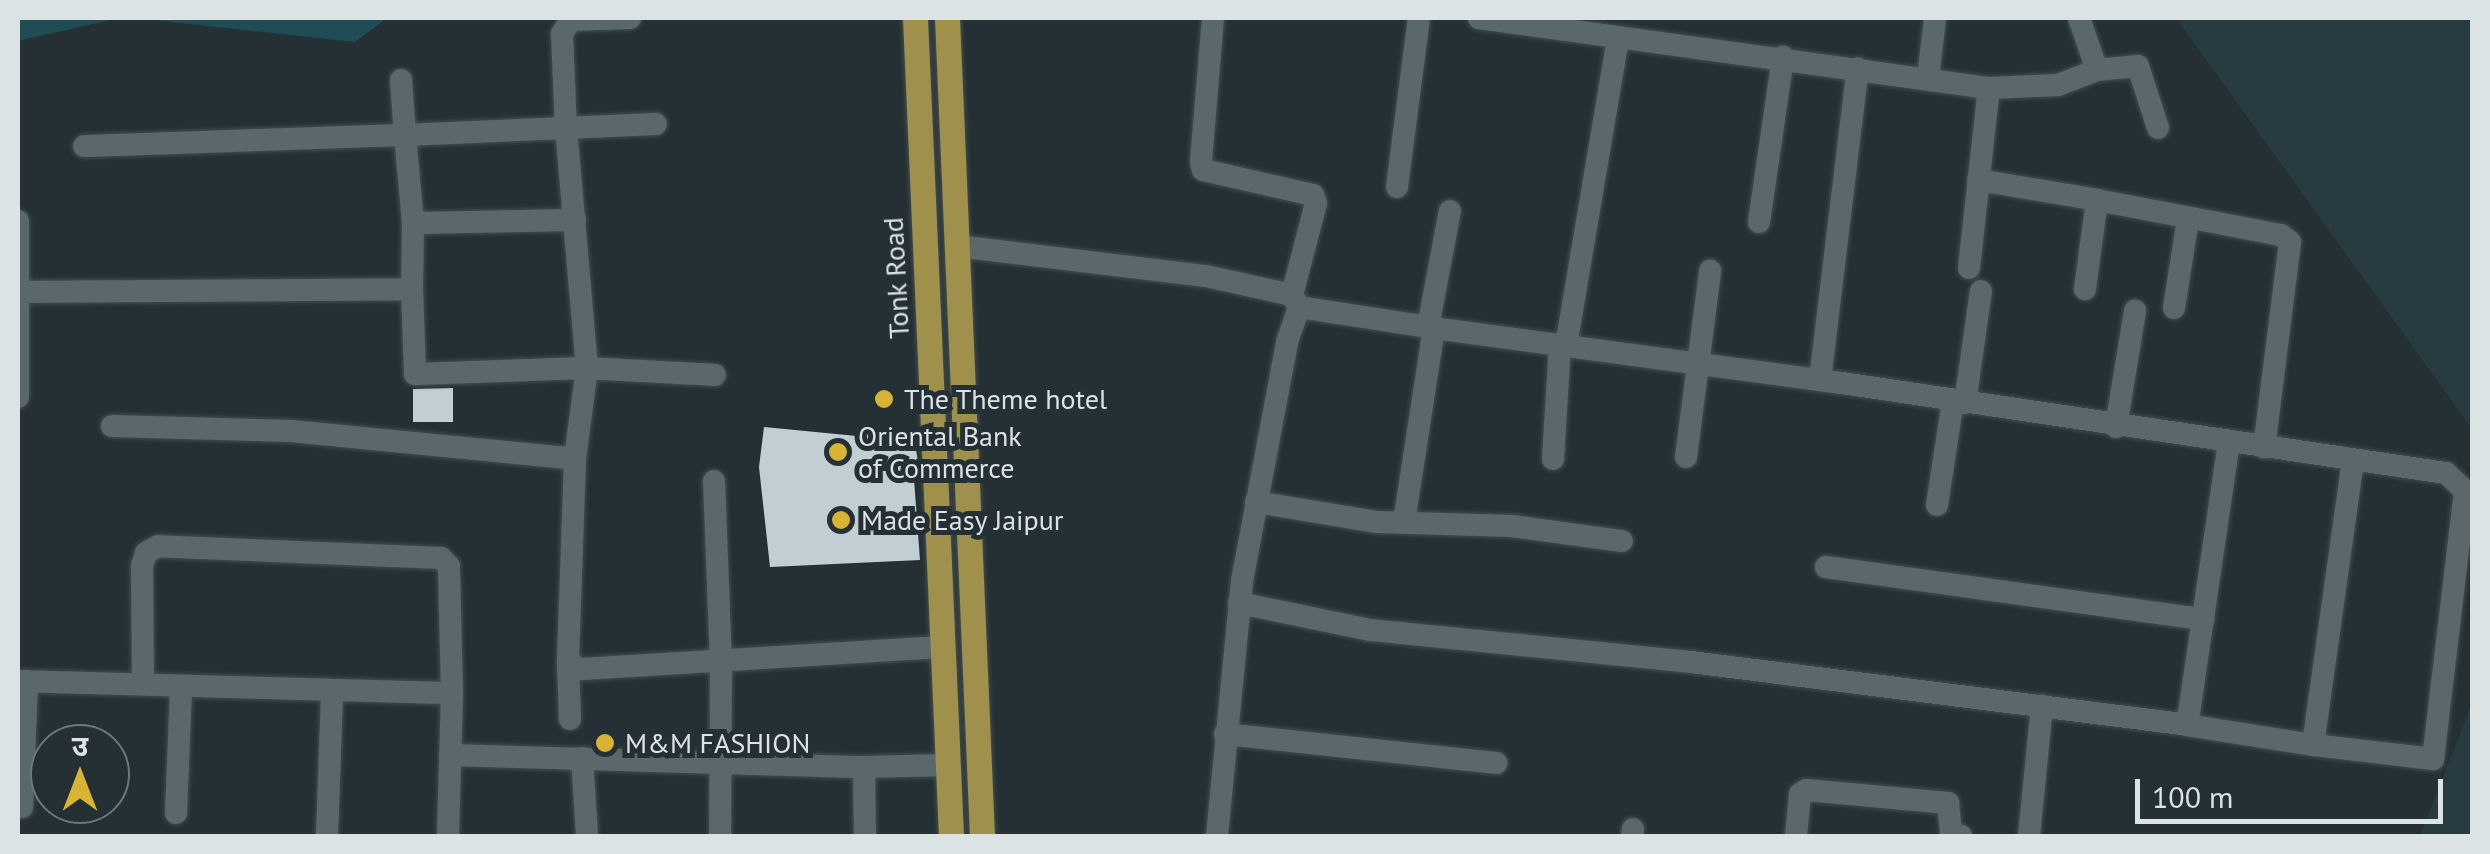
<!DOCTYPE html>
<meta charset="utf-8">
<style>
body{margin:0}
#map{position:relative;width:2490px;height:854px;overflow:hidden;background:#243033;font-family:"PT Sans","Noto Sans Devanagari",sans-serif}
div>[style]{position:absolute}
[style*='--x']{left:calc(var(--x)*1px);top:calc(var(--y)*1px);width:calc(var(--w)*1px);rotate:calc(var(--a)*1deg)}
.built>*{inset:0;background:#273b41}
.green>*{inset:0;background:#204c56}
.building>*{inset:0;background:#c1cfd4}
.roads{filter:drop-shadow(0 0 2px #434d50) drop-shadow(0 0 2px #434d50)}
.minor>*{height:22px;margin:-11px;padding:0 11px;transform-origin:11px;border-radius:11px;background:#5b686b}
.primary>*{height:25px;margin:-12.5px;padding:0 12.5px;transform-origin:12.5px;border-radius:12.5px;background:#9f904b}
.dots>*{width:28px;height:28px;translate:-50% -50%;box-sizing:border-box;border:5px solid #243033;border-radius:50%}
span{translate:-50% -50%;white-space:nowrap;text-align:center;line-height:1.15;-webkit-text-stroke:10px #243033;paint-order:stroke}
.street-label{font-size:28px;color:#dbe3e5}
.poi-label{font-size:28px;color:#dbe3e5}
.left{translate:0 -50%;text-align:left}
.frame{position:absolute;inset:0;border:20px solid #dbe3e5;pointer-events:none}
.north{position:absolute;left:30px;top:724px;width:100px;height:100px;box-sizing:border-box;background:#243033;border:2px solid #6d787a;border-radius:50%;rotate:0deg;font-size:28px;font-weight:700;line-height:40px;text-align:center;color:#dbe3e5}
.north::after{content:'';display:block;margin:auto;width:35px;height:45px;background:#d9b334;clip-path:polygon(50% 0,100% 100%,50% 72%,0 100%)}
.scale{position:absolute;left:2135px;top:779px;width:308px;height:45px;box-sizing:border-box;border:5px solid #dbe3e5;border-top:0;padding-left:12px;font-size:30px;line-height:35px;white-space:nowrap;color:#dbe3e5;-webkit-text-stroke:8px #243033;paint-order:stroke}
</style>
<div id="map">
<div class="built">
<div style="clip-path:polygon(2176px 18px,2472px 18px,2472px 429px)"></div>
<div style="clip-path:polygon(2472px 703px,2472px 836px,2420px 836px)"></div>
</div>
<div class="green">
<div style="clip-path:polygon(18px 18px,119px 18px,18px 41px)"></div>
<div style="clip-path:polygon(135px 18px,387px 18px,355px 42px)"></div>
</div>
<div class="building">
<div style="clip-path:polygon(453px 388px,453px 422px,413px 422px,413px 389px)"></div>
<div style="clip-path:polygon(764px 427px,867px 437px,867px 429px,913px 431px,919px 468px,919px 479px,914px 479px,920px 560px,770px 567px,759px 467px)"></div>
</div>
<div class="roads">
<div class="minor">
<div style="--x:630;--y:18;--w:59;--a:178.1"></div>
<div style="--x:571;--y:20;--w:17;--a:123"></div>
<div style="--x:562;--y:34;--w:94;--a:87.6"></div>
<div style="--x:566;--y:128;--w:241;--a:85"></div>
<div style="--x:587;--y:368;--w:128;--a:3.1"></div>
<div style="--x:1213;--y:18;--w:144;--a:94.8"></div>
<div style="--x:1201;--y:162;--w:8;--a:76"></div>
<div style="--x:1203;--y:170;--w:113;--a:12.8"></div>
<div style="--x:1313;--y:195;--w:9;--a:69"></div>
<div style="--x:1316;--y:203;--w:95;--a:104.6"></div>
<div style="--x:1479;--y:18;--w:515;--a:7.82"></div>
<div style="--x:1989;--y:88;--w:69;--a:-2.5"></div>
<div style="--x:2058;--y:85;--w:42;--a:-21"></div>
<div style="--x:2097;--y:70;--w:55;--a:-109.1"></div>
<div style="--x:2097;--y:70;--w:41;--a:-5.6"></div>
<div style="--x:2138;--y:66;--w:65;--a:72.1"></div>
<div style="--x:1928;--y:78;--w:60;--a:-83.3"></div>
<div style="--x:401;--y:80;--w:55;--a:85.8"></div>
<div style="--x:405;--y:135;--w:251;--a:-2.5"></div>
<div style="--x:1978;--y:180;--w:121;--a:9.5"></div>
<div style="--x:2097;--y:200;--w:90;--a:97.7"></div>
<div style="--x:1397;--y:187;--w:170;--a:-82.6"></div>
<div style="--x:2097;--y:200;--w:187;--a:10.8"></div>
<div style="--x:2281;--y:235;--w:11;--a:38"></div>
<div style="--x:2290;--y:242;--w:207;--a:97.2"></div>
<div style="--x:18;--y:221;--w:176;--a:90"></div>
<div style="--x:1759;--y:222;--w:167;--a:-81.7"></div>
<div style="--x:413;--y:223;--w:162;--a:-1.1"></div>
<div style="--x:957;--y:246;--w:251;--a:6.9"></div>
<div style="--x:1206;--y:276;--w:88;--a:12.5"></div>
<div style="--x:1292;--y:295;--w:14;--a:60"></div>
<div style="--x:1299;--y:307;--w:137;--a:8.8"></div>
<div style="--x:1434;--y:328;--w:412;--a:7.7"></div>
<div style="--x:1842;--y:383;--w:611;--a:8.48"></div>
<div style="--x:2446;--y:473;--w:26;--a:43"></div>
<div style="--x:2465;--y:491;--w:270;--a:96.8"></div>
<div style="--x:2433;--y:759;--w:121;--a:-173.3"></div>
<div style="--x:2313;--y:745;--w:287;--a:-82"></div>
<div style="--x:1969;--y:268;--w:181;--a:-83.7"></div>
<div style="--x:18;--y:292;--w:394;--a:-0.4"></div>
<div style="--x:412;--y:289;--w:66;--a:-89.1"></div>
<div style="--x:413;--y:223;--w:88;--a:-95.2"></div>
<div style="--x:405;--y:135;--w:321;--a:178"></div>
<div style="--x:2174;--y:308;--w:90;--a:-81.1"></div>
<div style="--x:1428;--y:327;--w:118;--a:-79.3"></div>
<div style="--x:1566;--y:346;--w:312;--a:-80.4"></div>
<div style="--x:1820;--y:380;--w:314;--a:-83.1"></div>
<div style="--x:1965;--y:403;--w:113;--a:-81.9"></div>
<div style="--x:112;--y:426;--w:179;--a:1.6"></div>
<div style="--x:291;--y:431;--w:285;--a:5.6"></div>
<div style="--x:575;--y:459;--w:92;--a:-82.5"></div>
<div style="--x:587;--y:368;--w:172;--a:178"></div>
<div style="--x:415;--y:374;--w:85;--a:-92"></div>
<div style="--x:2116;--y:427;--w:118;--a:-80.7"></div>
<div style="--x:2229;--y:442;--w:286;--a:98.4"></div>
<div style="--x:2187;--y:725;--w:128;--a:9"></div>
<div style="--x:1686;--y:457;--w:188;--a:-82.6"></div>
<div style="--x:575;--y:459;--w:204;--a:92"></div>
<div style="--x:568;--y:663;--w:14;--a:25"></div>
<div style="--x:581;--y:669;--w:362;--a:-3.5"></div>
<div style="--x:1553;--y:459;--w:114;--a:-86.5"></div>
<div style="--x:714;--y:481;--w:181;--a:87.8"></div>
<div style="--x:721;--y:662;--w:174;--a:90.3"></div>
<div style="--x:1256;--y:502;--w:123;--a:9.4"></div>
<div style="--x:1377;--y:522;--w:135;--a:1.7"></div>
<div style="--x:1512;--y:526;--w:111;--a:7.8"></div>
<div style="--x:1937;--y:505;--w:106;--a:-81.3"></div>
<div style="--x:1404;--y:522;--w:196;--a:-81.2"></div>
<div style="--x:1826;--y:567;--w:381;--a:7.9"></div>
<div style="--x:1239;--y:603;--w:134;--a:11.6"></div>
<div style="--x:1370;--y:630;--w:323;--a:5.7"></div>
<div style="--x:1691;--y:662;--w:500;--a:7.2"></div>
<div style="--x:568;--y:663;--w:56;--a:88"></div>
<div style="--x:18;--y:681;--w:434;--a:1.6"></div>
<div style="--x:452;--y:693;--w:127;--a:-91.4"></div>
<div style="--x:449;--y:566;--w:11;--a:-135"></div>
<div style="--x:441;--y:558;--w:283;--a:-177.6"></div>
<div style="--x:158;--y:546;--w:14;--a:150"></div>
<div style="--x:146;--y:553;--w:14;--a:107"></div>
<div style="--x:142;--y:566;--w:118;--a:89.5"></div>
<div style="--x:1225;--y:734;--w:273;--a:6.1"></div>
<div style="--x:450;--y:755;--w:414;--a:1.7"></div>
<div style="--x:864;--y:767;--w:84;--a:-1.4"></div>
<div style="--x:582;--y:758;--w:78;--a:86.3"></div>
<div style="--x:864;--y:767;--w:69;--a:89.2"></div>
<div style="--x:22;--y:807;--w:126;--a:-87.7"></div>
<div style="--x:176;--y:813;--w:127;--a:-87.7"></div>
<div style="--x:327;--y:836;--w:146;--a:-88"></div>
<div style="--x:448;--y:836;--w:143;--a:-88.4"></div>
<div style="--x:1217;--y:836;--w:256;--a:-84.4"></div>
<div style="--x:1242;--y:581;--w:243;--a:-79.3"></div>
<div style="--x:1287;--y:342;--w:37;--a:-71"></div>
<div style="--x:1632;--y:836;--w:7;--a:-82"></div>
<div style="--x:1796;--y:836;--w:42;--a:-84.6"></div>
<div style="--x:1800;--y:794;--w:7;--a:-34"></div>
<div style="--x:1806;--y:790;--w:143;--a:5.2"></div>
<div style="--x:1948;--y:803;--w:31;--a:84"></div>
<div style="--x:1951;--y:834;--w:10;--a:11"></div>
<div style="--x:2029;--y:836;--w:131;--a:-84.3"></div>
</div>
<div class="primary">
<div style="--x:915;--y:18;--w:819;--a:87.48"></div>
<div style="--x:947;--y:18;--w:819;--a:87.55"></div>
</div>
</div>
<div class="dots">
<div style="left:884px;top:399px;background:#d9b334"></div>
<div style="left:838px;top:452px;background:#d9b334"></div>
<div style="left:841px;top:520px;background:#d9b334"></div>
<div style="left:605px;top:743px;background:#d9b334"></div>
</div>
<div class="street-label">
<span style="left:896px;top:278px;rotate:-93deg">Tonk Road</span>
</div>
<div class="poi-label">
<span class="left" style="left:904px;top:399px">The Theme hotel</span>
<span class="left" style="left:858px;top:452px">Oriental Bank<br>of Commerce</span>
<span class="left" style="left:861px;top:520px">Made Easy Jaipur</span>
<span class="left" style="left:625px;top:743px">M&amp;M FASHION</span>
</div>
<div class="frame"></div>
<div class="north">उ</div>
<div class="scale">100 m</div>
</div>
